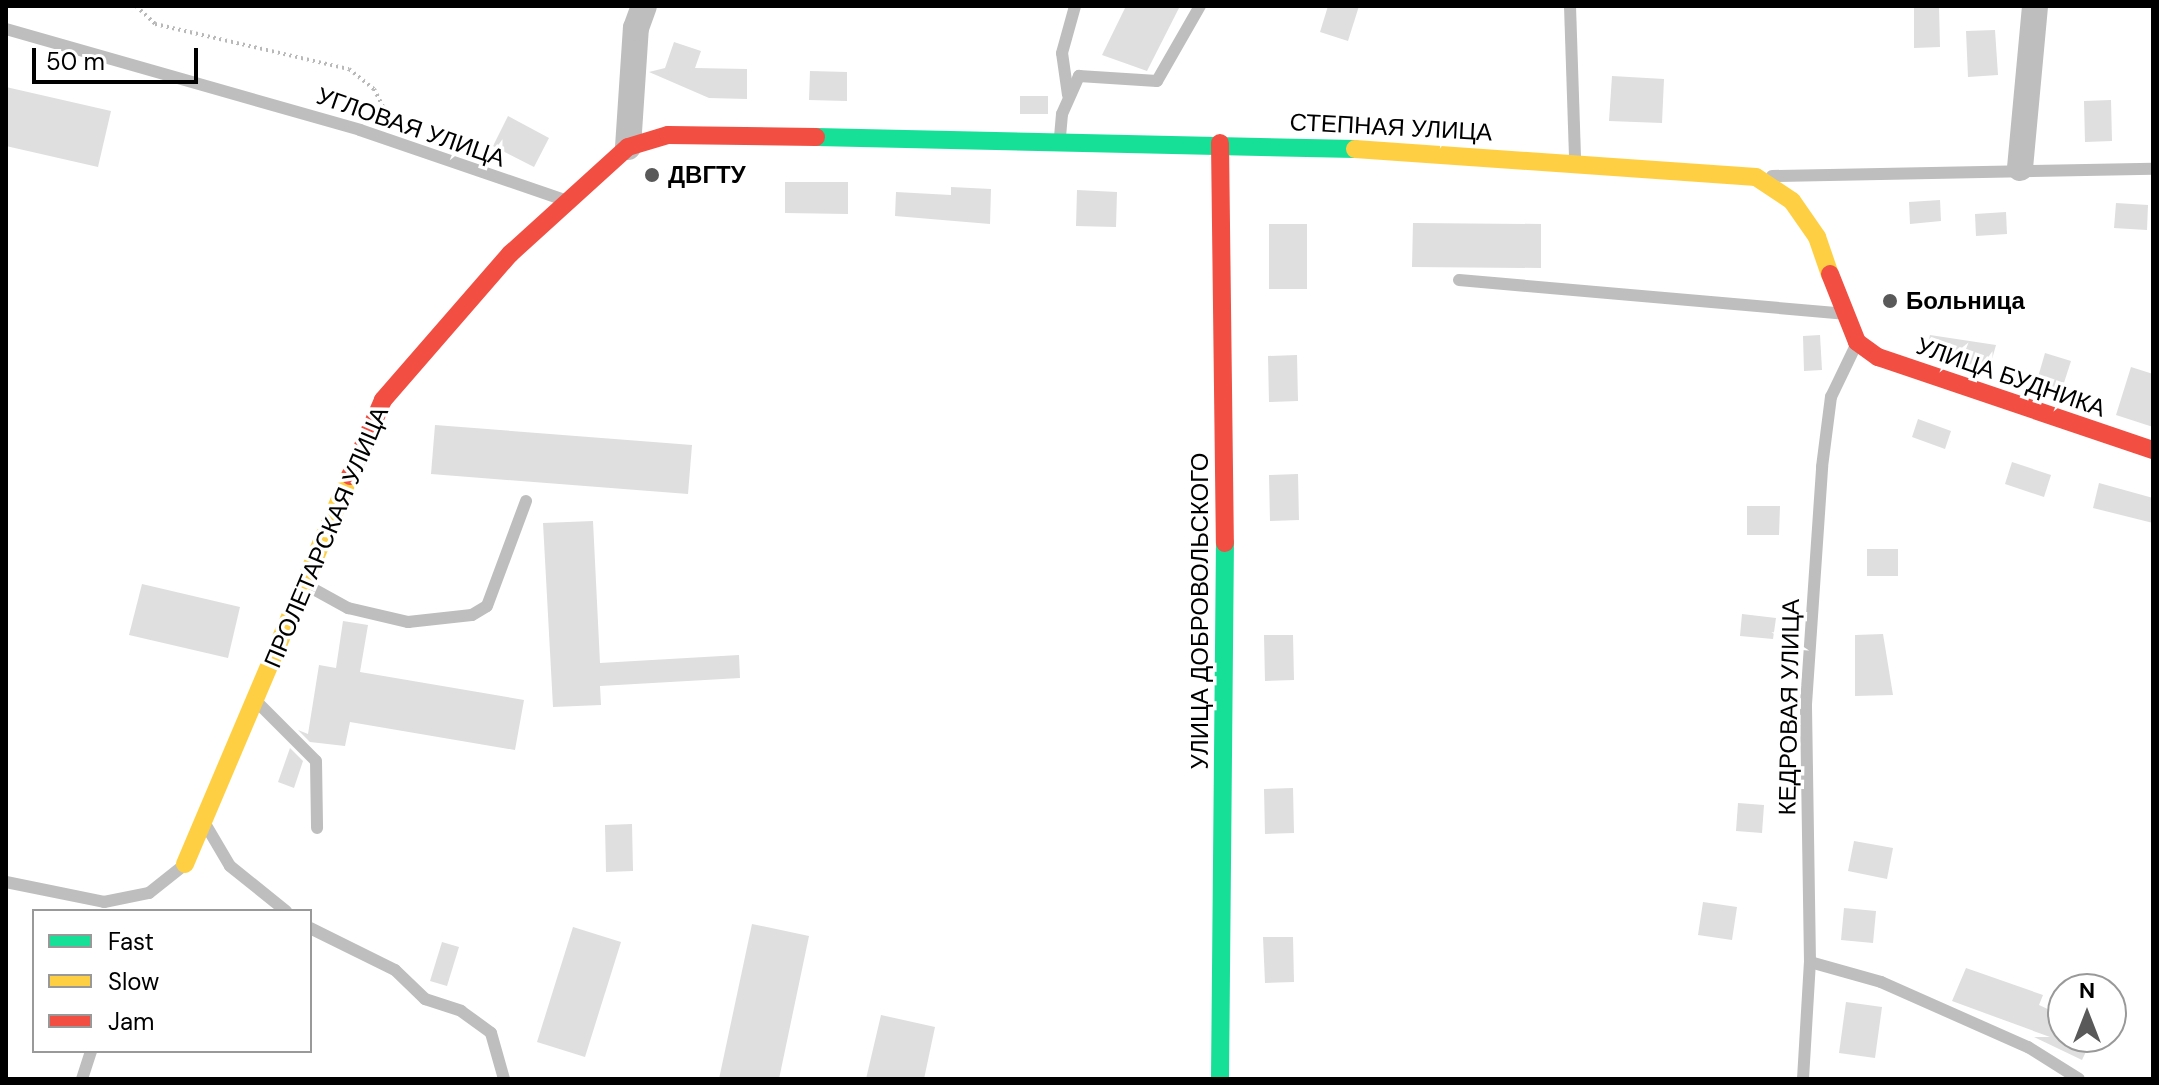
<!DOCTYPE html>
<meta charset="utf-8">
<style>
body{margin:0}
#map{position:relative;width:2159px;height:1085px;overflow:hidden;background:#fff;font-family:"DM Sans",sans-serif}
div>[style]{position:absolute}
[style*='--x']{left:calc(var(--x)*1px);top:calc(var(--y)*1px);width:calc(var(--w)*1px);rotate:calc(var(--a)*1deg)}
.building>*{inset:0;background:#dfdfdf}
.path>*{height:4px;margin-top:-2px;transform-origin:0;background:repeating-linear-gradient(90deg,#b9b9b9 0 2px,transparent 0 6px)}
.lane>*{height:12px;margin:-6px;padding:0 6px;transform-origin:6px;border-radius:6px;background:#bebebe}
.street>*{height:26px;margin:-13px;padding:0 13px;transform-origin:13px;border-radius:13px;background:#bebebe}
.fast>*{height:18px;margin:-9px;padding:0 9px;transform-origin:9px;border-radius:9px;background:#16e098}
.slow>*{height:18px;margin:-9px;padding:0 9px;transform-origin:9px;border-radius:9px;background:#ffcf43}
.jam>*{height:18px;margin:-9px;padding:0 9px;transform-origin:9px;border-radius:9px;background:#f24e42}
.dots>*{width:22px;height:22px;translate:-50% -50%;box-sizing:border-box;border:4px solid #fff;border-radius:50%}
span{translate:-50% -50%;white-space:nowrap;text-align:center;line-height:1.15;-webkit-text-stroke:7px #fff;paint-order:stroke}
.street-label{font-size:24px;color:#000}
.poi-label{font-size:24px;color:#000;font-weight:700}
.left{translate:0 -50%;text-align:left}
.frame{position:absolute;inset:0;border:8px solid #000;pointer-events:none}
.legend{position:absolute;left:32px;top:909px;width:280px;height:144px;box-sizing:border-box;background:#fff;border:2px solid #999;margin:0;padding:10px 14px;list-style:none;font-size:24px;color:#000}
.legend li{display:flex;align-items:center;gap:16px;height:40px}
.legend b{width:40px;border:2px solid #999}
.north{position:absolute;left:2047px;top:973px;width:80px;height:80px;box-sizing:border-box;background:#fff;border:2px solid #999;border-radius:50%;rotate:0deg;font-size:22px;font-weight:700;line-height:32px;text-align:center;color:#000}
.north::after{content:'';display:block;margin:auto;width:28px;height:36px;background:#595959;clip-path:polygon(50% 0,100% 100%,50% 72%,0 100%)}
.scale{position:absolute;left:32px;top:48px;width:166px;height:36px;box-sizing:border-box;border:4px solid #000;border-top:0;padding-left:10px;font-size:24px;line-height:28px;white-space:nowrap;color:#000;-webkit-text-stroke:6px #fff;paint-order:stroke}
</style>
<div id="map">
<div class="building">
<div style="clip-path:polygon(1126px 6px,1180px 6px,1147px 71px,1102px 55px)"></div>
<div style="clip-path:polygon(1328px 6px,1359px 6px,1348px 41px,1320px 32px)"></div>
<div style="clip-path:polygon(1914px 6px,1939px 6px,1940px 47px,1914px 48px)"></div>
<div style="clip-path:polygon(1995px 30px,1998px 75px,1968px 77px,1966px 31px)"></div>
<div style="clip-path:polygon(674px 42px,701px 51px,695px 68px,747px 69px,747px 99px,709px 98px,649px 72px,665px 68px)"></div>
<div style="clip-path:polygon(810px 71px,847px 72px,847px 101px,809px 100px)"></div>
<div style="clip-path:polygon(1612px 76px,1664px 79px,1662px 123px,1609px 121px)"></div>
<div style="clip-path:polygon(6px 87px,111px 111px,98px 167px,6px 146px)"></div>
<div style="clip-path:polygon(1020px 96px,1048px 96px,1048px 114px,1020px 114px)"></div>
<div style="clip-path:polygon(2111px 100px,2112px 141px,2085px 142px,2084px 101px)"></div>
<div style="clip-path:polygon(508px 116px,549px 138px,534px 167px,493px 146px)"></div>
<div style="clip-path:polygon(785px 182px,848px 182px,848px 214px,785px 213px)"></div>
<div style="clip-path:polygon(951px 187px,991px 189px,990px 224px,895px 216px,896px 192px,951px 195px)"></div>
<div style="clip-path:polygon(1077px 190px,1117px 192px,1116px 227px,1076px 226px)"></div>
<div style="clip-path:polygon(1940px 200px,1941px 221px,1910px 224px,1909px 202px)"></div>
<div style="clip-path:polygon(2116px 203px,2148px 205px,2147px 230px,2114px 228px)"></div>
<div style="clip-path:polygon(2006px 212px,2007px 234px,1976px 236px,1975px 214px)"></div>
<div style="clip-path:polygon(1413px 223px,1541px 224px,1541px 268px,1412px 267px)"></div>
<div style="clip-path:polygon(1269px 224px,1307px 224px,1307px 289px,1269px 289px)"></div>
<div style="clip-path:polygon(1820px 335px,1822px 370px,1804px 371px,1803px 336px)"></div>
<div style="clip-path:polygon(1930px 335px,1996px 345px,1989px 370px,1926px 351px)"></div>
<div style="clip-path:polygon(2045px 353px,2071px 361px,2061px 392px,2036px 384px)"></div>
<div style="clip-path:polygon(1297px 355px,1298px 401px,1269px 402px,1268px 356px)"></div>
<div style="clip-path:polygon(2131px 367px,2153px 374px,2153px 427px,2116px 415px)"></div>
<div style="clip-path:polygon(1918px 419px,1951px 431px,1945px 449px,1912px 437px)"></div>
<div style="clip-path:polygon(435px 425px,692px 445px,688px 494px,431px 474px)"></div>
<div style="clip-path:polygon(2012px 462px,2051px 475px,2044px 497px,2005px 484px)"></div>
<div style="clip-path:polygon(1298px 474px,1299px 520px,1270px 521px,1269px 475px)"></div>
<div style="clip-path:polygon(2099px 483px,2153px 498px,2153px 523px,2093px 508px)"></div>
<div style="clip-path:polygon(1747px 506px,1780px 506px,1779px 535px,1747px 535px)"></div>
<div style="clip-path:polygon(593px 521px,600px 663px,739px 655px,740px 678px,600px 686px,601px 705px,553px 707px,543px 523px)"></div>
<div style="clip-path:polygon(1867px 549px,1898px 549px,1898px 576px,1867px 576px)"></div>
<div style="clip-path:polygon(142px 584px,240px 607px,228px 658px,129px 635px)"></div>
<div style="clip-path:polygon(1742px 614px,1776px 618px,1773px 639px,1740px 636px)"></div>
<div style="clip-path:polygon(343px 621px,368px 625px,360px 672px,524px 700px,515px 750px,350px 722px,345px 746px,310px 742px,298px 730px,308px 734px,319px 665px,336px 668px)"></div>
<div style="clip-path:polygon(1883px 634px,1893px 695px,1855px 696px,1855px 635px)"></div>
<div style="clip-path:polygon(1264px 635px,1293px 635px,1294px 680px,1265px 681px)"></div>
<div style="clip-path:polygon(290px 748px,303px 761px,294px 788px,278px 782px)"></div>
<div style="clip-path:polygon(1293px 788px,1294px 833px,1265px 834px,1264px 789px)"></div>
<div style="clip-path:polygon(1738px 803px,1764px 805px,1762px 833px,1736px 831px)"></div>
<div style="clip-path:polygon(632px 824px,633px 871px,606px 872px,605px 825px)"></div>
<div style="clip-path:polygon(1854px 841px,1893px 848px,1887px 879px,1848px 871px)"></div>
<div style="clip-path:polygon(1703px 902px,1737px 907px,1732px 940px,1698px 935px)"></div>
<div style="clip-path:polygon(1844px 908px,1876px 911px,1873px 943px,1841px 940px)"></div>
<div style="clip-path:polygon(752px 924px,809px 936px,779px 1079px,719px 1079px)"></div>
<div style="clip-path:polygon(573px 927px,621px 942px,585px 1057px,537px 1042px)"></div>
<div style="clip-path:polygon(1263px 937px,1293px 937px,1294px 982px,1265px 983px)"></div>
<div style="clip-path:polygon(442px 942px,459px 947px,447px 986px,430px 981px)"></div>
<div style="clip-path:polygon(1966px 968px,2043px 995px,2039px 1005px,2063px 1016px,2063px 1037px,2093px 1037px,2082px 1060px,2034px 1037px,2050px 1037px,1952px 1001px)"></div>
<div style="clip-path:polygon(1846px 1002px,1882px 1007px,1875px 1058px,1839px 1053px)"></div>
<div style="clip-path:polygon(881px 1015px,935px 1027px,924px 1079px,866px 1079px)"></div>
</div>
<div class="path">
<div style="--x:136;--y:6;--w:26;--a:43"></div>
<div style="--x:155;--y:24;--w:199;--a:13.1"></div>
<div style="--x:349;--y:69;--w:32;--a:39"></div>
<div style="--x:374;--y:89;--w:39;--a:63"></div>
</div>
<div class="lane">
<div style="--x:1570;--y:6;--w:151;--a:88.1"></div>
<div style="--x:6;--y:29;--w:368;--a:15.9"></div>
<div style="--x:360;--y:130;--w:213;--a:18.9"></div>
<div style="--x:1068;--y:95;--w:42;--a:-98.1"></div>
<div style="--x:1062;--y:53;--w:49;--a:-74.5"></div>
<div style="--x:1060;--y:137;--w:23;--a:-85"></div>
<div style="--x:1062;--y:114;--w:42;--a:-65.9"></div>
<div style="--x:1079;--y:76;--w:78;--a:3.7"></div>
<div style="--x:1157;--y:81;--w:86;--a:-60.2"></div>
<div style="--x:1772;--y:176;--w:381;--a:-1.1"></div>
<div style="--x:1459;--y:280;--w:381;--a:5"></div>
<div style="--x:308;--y:586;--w:46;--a:28.8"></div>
<div style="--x:348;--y:608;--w:62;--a:13.1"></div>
<div style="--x:408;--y:622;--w:64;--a:-6.2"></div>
<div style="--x:472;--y:615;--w:17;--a:-31"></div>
<div style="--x:487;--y:606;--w:112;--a:-69.6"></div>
<div style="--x:257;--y:702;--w:83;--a:45"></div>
<div style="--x:316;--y:761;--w:67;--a:89.1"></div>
<div style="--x:207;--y:827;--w:45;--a:59.5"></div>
<div style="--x:230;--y:866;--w:72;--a:38.8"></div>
<div style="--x:6;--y:882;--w:100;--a:11.5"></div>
<div style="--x:104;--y:902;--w:46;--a:-11.3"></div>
<div style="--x:149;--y:893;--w:43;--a:-38.5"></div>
<div style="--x:310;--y:928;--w:95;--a:26.3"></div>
<div style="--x:395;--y:970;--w:42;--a:44"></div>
<div style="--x:425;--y:999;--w:38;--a:18"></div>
<div style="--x:461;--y:1011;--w:37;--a:36"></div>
<div style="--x:491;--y:1033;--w:48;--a:74.2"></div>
<div style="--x:1810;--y:962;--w:74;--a:15.7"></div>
<div style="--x:1881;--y:982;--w:161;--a:23.9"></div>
<div style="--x:2028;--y:1047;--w:60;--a:32.1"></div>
<div style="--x:82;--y:1079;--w:29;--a:-72"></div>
<div style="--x:1803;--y:1079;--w:117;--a:-86.6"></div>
<div style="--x:1810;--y:962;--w:258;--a:-90.9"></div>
<div style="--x:1806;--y:704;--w:238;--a:-86.1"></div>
<div style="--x:1822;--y:467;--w:71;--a:-82.7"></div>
<div style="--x:1831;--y:397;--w:58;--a:-64.3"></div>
</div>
<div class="street">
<div style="--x:628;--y:147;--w:119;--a:-86.2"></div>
<div style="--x:636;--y:28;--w:23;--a:-70"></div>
<div style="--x:2020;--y:168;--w:163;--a:-84.7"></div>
</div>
<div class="fast">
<div style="--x:816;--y:137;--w:539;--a:1.28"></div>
<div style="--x:1220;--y:1079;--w:536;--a:-89.47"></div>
</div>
<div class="slow">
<div style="--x:1355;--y:149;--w:402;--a:4"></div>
<div style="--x:1756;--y:177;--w:43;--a:33.7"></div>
<div style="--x:1792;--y:201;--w:44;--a:55.2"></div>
<div style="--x:1817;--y:237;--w:39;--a:71"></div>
<div style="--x:185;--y:864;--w:422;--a:-67"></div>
</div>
<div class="jam">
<div style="--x:1220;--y:143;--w:400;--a:89.3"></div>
<div style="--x:1830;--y:274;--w:73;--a:68.3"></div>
<div style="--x:1857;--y:342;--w:26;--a:36"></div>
<div style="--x:1878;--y:357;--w:290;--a:18.7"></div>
<div style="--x:350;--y:476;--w:83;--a:-66.5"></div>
<div style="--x:383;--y:400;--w:194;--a:-49"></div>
<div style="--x:510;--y:254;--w:159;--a:-42.2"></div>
<div style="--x:628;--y:147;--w:42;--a:-16.7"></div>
<div style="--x:668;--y:135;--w:148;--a:0.8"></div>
</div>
<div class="dots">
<div style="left:652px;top:175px;background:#595959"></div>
<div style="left:1890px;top:301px;background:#595959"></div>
</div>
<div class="street-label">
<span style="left:411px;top:127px;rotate:19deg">УГЛОВАЯ УЛИЦА</span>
<span style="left:1391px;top:127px;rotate:3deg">СТЕПНАЯ УЛИЦА</span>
<span style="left:2011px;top:377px;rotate:19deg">УЛИЦА БУДНИКА</span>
<span style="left:326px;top:537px;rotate:-67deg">ПРОЛЕТАРСКАЯ УЛИЦА</span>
<span style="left:1200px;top:611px;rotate:-90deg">УЛИЦА ДОБРОВОЛЬСКОГО</span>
<span style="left:1789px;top:707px;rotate:-89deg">КЕДРОВАЯ УЛИЦА</span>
</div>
<div class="poi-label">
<span class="left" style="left:668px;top:175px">ДВГТУ</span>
<span class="left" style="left:1906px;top:301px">Больница</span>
</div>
<div class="frame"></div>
<ul class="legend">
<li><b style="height:10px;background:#16e098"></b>Fast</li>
<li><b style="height:10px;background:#ffcf43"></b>Slow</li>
<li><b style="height:10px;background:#f24e42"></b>Jam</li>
</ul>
<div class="north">N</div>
<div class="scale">50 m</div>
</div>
